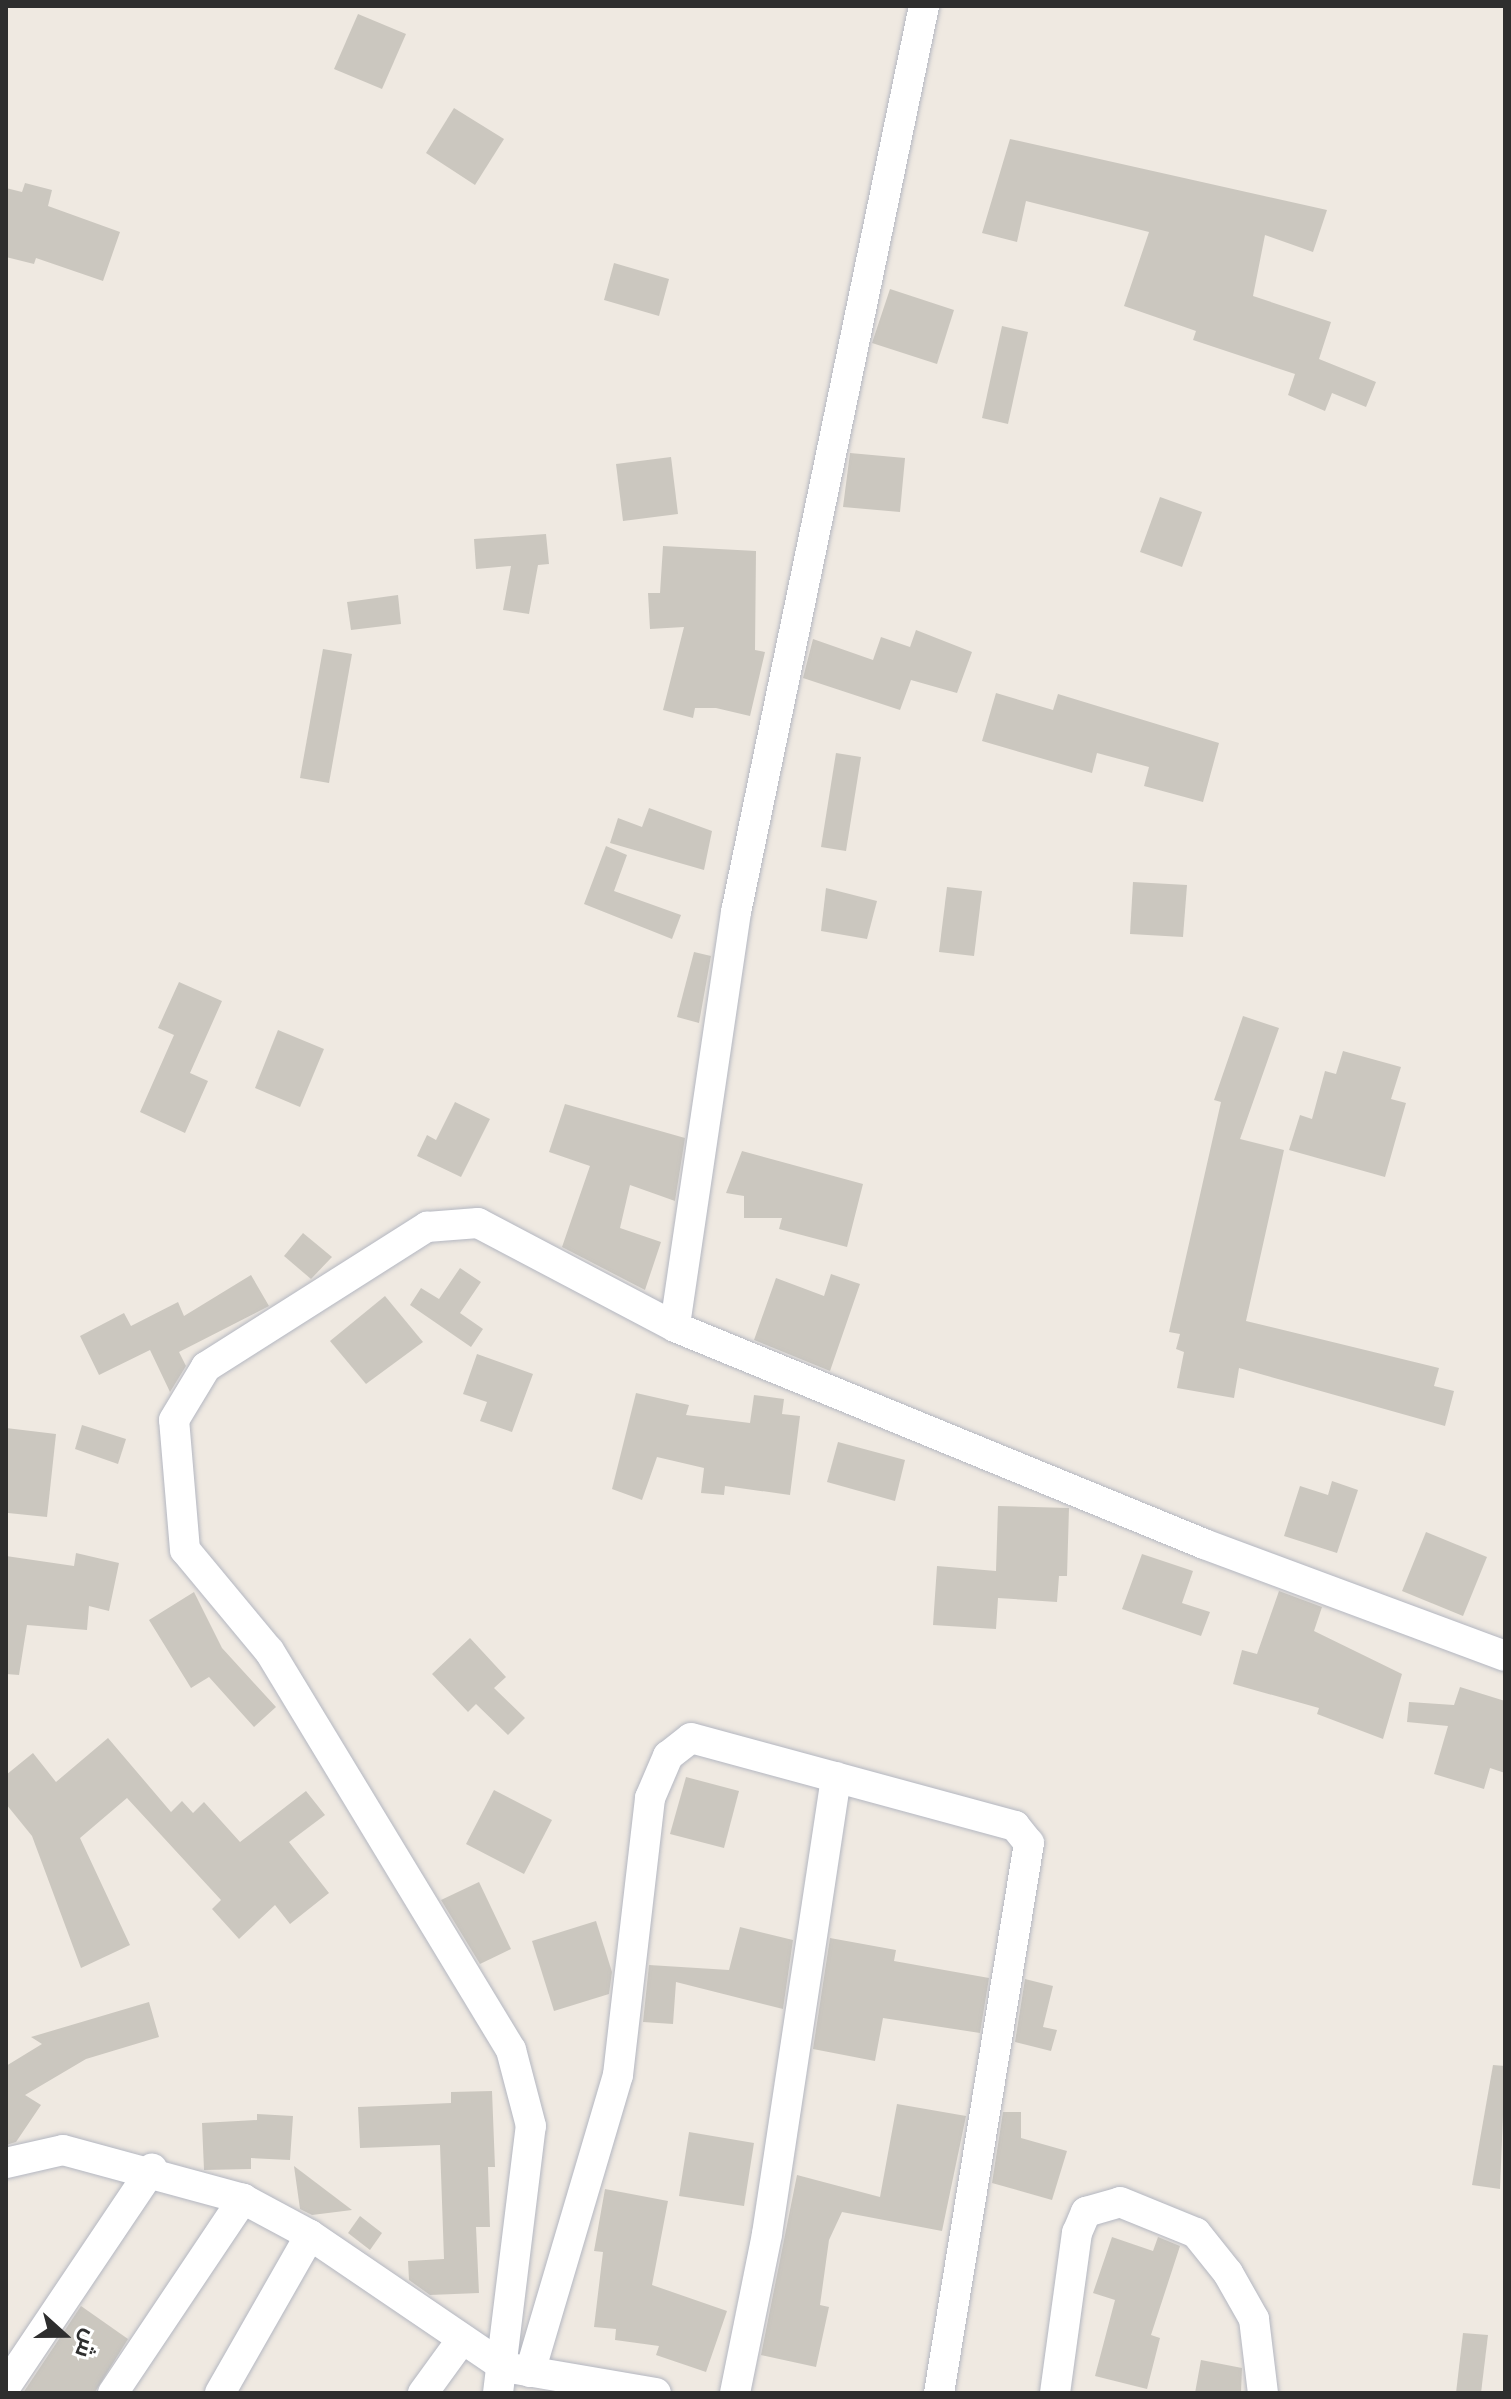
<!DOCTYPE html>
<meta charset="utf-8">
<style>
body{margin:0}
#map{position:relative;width:1511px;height:2399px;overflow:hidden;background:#efe9e1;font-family:"Varela Round",Cairo,sans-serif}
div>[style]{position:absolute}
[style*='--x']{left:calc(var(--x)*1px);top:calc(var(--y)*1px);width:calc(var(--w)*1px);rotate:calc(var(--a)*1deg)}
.building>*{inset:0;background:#cbc7bf}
.roads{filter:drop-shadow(0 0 2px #b4b7c1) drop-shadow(0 0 2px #b4b7c1)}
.minor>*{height:30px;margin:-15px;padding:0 15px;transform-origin:15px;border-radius:15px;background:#fff}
span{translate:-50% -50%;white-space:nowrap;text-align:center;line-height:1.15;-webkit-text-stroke:6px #fff;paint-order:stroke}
.frame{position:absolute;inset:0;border:8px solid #2e2e2e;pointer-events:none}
.north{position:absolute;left:24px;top:2295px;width:80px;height:80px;-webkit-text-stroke:6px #fff;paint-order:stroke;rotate:111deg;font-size:22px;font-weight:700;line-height:32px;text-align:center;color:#2e2e2e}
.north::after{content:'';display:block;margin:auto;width:28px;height:36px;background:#2e2e2e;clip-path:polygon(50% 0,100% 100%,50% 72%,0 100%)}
</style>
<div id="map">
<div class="building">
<div style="clip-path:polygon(358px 14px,406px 34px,382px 89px,334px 69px)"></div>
<div style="clip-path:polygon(454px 108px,504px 139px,475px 185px,426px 153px)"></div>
<div style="clip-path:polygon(1010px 139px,1327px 210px,1313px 252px,1265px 235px,1253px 296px,1331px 322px,1319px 359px,1376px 382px,1366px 407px,1332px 393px,1325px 411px,1288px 395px,1295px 374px,1193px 340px,1196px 331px,1124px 306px,1149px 232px,1026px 201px,1017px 242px,982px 233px)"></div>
<div style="clip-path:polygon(25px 183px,52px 190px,48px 206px,120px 232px,103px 281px,36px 258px,34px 264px,6px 257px,6px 188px,22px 192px)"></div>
<div style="clip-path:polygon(614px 263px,669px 279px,659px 316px,604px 300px)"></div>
<div style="clip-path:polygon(890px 289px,954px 310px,937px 364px,872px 343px)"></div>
<div style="clip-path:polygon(1002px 326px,1028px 332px,1008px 424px,982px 418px)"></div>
<div style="clip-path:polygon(850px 453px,905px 458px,900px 512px,843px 507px)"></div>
<div style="clip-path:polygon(671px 457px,678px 514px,623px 521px,616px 464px)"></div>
<div style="clip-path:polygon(1160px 497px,1202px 512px,1182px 567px,1140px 552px)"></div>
<div style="clip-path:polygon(546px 534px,549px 564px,538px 565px,529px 614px,503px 610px,511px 566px,476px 569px,474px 539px)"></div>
<div style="clip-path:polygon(663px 546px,756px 551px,755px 650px,765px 652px,750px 716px,716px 708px,695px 708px,693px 718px,663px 710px,684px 627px,650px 629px,648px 593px,660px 593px)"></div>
<div style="clip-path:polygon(398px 595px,401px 624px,351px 630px,347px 602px)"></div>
<div style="clip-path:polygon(916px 630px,972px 652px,957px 693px,911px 680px,900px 710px,803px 678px,813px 639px,873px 660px,881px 637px,910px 647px)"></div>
<div style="clip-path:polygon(323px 649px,352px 654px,329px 783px,300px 778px)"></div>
<div style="clip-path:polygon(996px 693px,1053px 710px,1058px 694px,1219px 743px,1203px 802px,1144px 786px,1149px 767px,1097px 753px,1092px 773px,982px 741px)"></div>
<div style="clip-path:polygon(836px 753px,861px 757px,846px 851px,821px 847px)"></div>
<div style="clip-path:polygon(649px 808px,712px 831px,704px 870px,610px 843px,618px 818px,642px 827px)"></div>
<div style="clip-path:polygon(606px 846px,627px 855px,614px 891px,681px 915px,672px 939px,584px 904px)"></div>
<div style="clip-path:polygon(1133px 882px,1187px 885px,1183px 937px,1130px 934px)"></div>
<div style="clip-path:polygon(947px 887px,982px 891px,974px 956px,939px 952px)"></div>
<div style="clip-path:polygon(826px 888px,877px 901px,867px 939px,821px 931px)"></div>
<div style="clip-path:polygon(694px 952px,711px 956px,699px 1023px,677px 1017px)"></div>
<div style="clip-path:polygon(179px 982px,222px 1001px,190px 1073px,208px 1081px,185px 1133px,140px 1112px,174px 1035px,158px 1028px)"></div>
<div style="clip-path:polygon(1243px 1016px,1279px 1028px,1240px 1139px,1284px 1150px,1246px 1321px,1439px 1368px,1434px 1386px,1454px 1391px,1445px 1426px,1239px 1368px,1234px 1398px,1177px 1388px,1184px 1352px,1176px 1349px,1180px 1334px,1169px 1332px,1221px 1102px,1214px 1100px)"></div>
<div style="clip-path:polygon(278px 1030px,324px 1049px,300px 1107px,255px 1088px)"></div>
<div style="clip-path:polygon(1343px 1051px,1401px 1067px,1391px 1099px,1406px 1103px,1385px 1177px,1289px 1150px,1300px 1115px,1312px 1119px,1325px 1071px,1336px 1074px)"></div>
<div style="clip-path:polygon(455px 1102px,490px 1119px,461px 1177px,417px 1156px,427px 1135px,436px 1140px)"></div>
<div style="clip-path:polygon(565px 1104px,685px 1138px,675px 1201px,630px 1185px,620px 1228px,661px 1242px,645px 1290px,562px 1247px,590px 1166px,549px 1152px)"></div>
<div style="clip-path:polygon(742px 1151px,863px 1184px,847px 1247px,779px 1229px,782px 1218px,744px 1218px,744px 1196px,726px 1193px)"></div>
<div style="clip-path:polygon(303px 1233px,332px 1257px,311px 1279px,284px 1256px)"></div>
<div style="clip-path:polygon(460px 1268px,481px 1282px,460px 1313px,483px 1329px,471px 1347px,410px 1305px,421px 1288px,439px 1299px)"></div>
<div style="clip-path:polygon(831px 1274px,860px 1284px,830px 1371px,754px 1340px,776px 1278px,824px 1296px)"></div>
<div style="clip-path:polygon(251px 1275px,269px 1306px,179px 1352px,186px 1366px,170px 1392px,150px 1350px,99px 1375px,80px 1336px,124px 1313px,131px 1326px,178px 1302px,184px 1316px)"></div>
<div style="clip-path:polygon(385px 1296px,423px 1342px,366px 1384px,330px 1341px)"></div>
<div style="clip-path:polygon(477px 1354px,533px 1374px,512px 1432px,480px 1421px,487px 1402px,463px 1394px)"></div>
<div style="clip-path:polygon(636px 1393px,689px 1405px,686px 1415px,750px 1423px,754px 1395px,784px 1399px,782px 1414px,800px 1416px,790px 1495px,725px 1486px,724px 1495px,701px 1493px,704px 1468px,657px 1457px,642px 1500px,612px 1489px)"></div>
<div style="clip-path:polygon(82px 1425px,126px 1439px,118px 1464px,75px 1449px)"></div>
<div style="clip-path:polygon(6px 1428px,56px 1434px,47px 1517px,8px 1513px)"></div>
<div style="clip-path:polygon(838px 1442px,905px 1460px,895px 1501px,827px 1482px)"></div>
<div style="clip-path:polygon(1332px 1481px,1358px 1490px,1337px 1553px,1284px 1536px,1300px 1486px,1328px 1495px)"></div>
<div style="clip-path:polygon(998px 1506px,1069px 1508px,1067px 1576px,1059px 1576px,1057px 1602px,998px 1598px,996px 1629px,933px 1625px,937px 1566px,996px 1571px)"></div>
<div style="clip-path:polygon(1426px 1532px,1487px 1557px,1463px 1616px,1402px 1591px)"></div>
<div style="clip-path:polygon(76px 1553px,119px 1563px,109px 1611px,89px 1606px,87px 1630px,27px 1625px,19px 1675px,6px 1674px,6px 1556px,74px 1566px)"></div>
<div style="clip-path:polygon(1142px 1554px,1193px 1571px,1182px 1603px,1210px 1612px,1201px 1636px,1122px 1609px)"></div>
<div style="clip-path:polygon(1279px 1591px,1322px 1607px,1314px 1631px,1402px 1674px,1383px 1739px,1317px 1714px,1319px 1708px,1233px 1684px,1242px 1650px,1257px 1654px)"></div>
<div style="clip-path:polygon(194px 1592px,222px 1648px,276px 1707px,254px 1727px,209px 1677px,191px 1688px,149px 1620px)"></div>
<div style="clip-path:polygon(470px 1638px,506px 1677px,494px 1688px,525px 1718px,508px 1735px,476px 1704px,468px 1712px,432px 1674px)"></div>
<div style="clip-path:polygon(1460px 1687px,1505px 1701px,1505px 1773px,1490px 1768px,1484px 1789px,1434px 1774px,1448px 1726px,1407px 1722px,1409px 1702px,1454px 1705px)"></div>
<div style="clip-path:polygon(108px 1738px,171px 1812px,182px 1801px,193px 1813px,204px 1802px,240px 1842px,306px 1791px,325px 1815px,289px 1842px,329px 1893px,290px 1924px,275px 1905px,239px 1939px,212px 1909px,221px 1900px,127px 1798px,80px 1838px,130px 1945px,81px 1968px,32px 1836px,6px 1804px,6px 1775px,33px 1753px,56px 1782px)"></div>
<div style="clip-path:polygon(686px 1777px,739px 1791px,724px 1848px,670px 1834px)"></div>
<div style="clip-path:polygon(494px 1790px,552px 1820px,524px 1874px,466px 1844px)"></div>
<div style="clip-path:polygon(479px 1882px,511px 1949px,480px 1964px,441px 1900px)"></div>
<div style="clip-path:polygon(596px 1921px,612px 1972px,609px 1994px,554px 2011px,532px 1941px)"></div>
<div style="clip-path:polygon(740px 1927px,793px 1940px,783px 2009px,676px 1982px,673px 2024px,643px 2022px,649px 1965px,729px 1970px)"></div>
<div style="clip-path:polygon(830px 1938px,896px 1950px,894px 1961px,989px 1978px,980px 2033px,883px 2018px,875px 2061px,813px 2049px)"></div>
<div style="clip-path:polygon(1025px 1979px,1053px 1986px,1043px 2027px,1057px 2030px,1051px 2051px,1015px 2042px)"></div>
<div style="clip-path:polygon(149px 2002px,159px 2037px,86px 2059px,25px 2095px,41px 2105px,16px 2142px,6px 2145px,6px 2066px,42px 2044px,31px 2037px)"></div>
<div style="clip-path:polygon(1493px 2065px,1505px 2066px,1500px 2189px,1472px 2185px)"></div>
<div style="clip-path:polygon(492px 2091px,495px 2167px,488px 2167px,490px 2227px,476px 2227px,479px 2293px,430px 2295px,409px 2280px,408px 2261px,444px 2259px,440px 2145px,360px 2148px,358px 2107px,451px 2103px,451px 2092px)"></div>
<div style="clip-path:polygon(897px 2104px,966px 2116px,942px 2231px,842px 2212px,829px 2240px,820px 2305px,829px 2307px,816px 2367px,761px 2355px,797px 2175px,880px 2197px)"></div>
<div style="clip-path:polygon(1003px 2112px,1021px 2112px,1021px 2138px,1067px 2151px,1052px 2200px,992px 2183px)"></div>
<div style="clip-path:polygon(257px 2114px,293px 2116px,290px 2160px,251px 2158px,251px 2169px,204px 2170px,202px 2123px,257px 2120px)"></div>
<div style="clip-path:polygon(689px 2132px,754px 2143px,744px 2206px,679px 2196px)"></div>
<div style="clip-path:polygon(294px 2166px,352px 2210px,312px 2215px,300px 2209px)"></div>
<div style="clip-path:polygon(605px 2189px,668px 2201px,652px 2285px,727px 2311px,706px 2372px,656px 2355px,659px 2346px,615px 2340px,616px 2329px,594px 2327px,603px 2252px,594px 2251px)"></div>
<div style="clip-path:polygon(360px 2216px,382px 2233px,370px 2250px,348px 2233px)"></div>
<div style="clip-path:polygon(1112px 2237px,1153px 2251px,1158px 2237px,1180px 2246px,1151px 2335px,1160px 2338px,1147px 2389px,1095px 2376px,1115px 2300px,1093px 2293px)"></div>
<div style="clip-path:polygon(81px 2306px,128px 2339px,95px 2392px,23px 2393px)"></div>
<div style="clip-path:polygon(1463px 2333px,1488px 2335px,1481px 2393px,1456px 2393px)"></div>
<div style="clip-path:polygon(1201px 2360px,1242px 2368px,1241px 2393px,1195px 2393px)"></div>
</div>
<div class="roads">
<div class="minor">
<div style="--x:924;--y:6;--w:925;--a:101.72"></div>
<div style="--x:736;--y:912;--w:419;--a:98.4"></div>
<div style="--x:675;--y:1327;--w:572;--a:22.3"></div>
<div style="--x:1204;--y:1544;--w:321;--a:20.4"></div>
<div style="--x:6;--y:2163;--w:58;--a:-12.8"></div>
<div style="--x:63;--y:2150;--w:187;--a:15.2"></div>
<div style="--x:243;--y:2199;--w:76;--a:28.2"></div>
<div style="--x:310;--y:2235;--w:235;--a:34.2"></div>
<div style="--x:504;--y:2367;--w:154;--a:9.7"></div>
<div style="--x:530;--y:2372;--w:310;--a:-73.5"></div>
<div style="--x:618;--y:2075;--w:279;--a:-83.4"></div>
<div style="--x:650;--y:1798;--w:46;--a:-66.8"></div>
<div style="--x:668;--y:1756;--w:29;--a:-38"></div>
<div style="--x:691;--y:1738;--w:336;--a:15.2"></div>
<div style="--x:1015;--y:1826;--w:22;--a:51"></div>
<div style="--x:1029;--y:1843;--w:557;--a:99.29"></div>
<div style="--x:6;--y:2386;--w:262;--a:-56.1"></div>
<div style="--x:113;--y:2393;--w:234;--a:-56.2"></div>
<div style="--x:220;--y:2393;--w:182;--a:-60.3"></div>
<div style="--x:423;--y:2393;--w:63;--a:-54"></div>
<div style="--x:498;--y:2393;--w:269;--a:-83"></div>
<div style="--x:531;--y:2126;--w:79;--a:-104.7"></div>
<div style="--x:511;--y:2050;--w:467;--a:-121.2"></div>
<div style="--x:269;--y:1651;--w:131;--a:-129.7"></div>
<div style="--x:185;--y:1550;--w:130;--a:-94.8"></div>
<div style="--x:174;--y:1420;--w:62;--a:-58.9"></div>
<div style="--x:206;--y:1367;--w:262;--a:-32.4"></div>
<div style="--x:427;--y:1227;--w:51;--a:-4.5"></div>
<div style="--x:478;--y:1223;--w:223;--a:27.8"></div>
<div style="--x:735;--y:2393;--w:162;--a:-78.6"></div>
<div style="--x:767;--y:2234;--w:462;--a:-81.4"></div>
<div style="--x:1055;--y:2393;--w:162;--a:-82.2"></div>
<div style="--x:1077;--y:2233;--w:23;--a:-67"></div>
<div style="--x:1086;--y:2212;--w:35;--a:-16"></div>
<div style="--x:1120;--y:2202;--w:82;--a:22.2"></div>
<div style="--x:1196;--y:2233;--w:51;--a:51.3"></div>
<div style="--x:1228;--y:2273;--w:53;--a:60.5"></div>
<div style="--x:1254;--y:2319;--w:75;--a:83.1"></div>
</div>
</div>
<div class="frame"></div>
<div class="north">ش</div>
</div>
